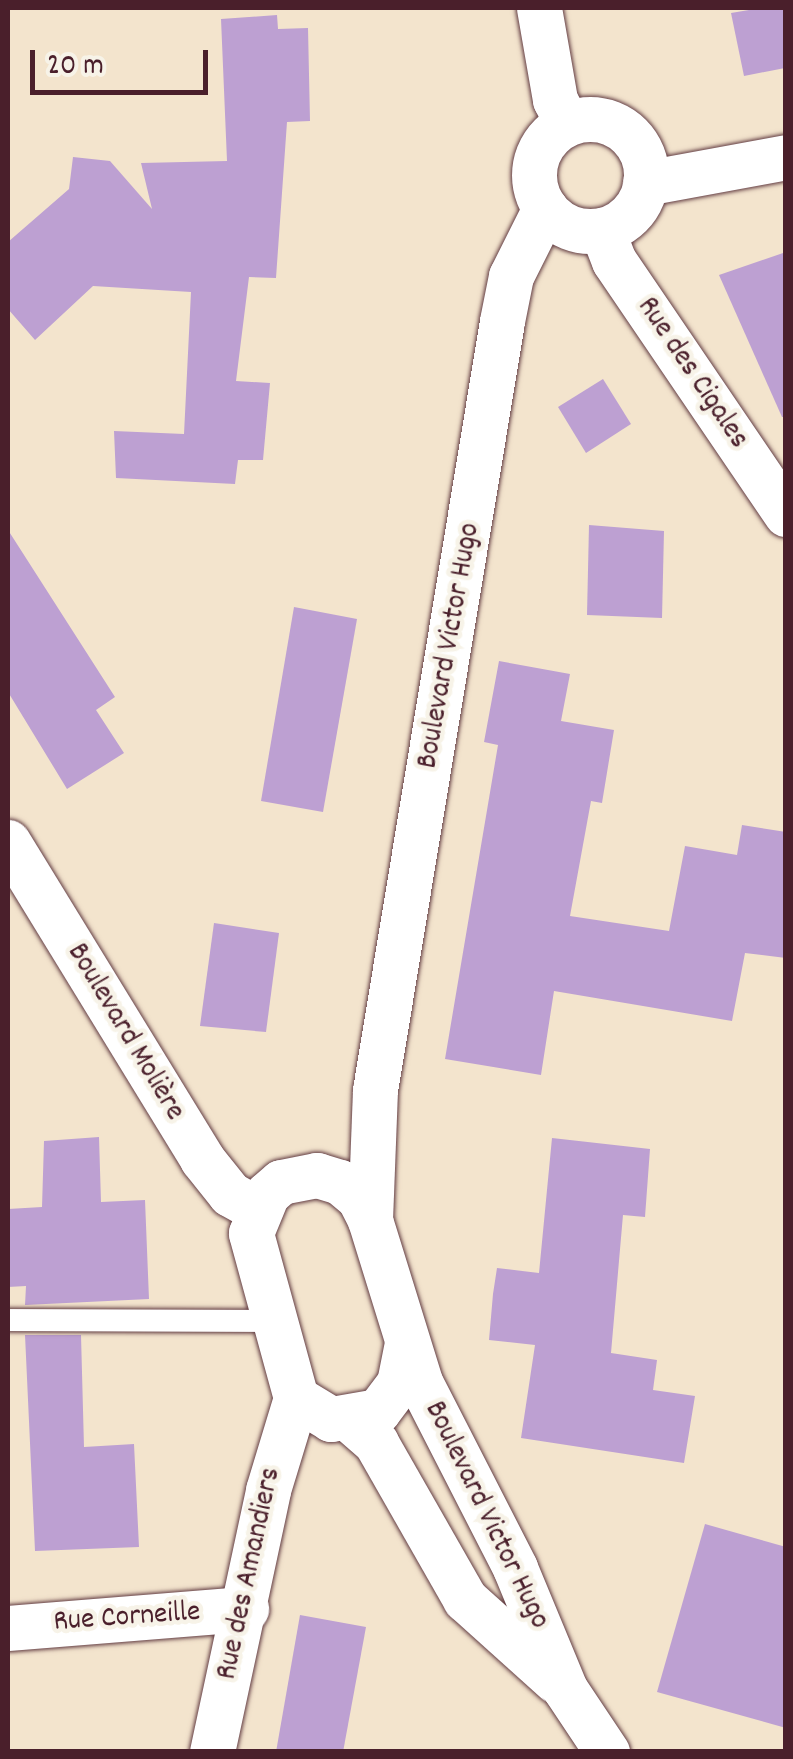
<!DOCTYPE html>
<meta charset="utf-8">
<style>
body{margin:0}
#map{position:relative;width:793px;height:1759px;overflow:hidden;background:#f3e4cd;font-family:Dekko,sans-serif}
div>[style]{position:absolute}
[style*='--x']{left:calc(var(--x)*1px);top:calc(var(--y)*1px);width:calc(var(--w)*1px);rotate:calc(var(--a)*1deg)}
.building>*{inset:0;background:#bda0d2}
.roads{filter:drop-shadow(0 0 2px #633d43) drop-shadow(0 0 2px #633d43)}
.lane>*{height:22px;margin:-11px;padding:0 11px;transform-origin:11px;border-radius:11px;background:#fff}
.street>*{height:45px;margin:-22.5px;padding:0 22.5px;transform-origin:22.5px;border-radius:22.5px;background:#fff}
.street>.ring{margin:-22.5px;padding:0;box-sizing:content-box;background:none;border:45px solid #fff;border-radius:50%}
span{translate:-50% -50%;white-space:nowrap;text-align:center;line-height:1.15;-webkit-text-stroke:9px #f7f3e8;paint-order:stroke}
.street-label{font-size:30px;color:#4a1f2b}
.frame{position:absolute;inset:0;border:10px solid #4a1f2b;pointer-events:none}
.scale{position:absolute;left:30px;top:50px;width:178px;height:45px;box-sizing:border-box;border:5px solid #4a1f2b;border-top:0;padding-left:12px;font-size:30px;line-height:35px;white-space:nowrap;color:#4a1f2b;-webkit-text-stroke:8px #f7f3e8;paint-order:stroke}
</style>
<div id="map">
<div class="building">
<div style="clip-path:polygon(761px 8px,785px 8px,785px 68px,744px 76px,731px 13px)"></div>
<div style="clip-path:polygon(277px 15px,278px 29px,308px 28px,310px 121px,287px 122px,276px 278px,249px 277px,236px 381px,270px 383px,263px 460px,238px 460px,235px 484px,116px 478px,114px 431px,184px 434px,191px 292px,93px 286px,35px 340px,8px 309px,8px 242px,69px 189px,73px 157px,110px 161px,152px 209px,141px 163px,227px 161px,221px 19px)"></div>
<div style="clip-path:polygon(786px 252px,786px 417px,782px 417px,719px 275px)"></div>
<div style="clip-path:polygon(603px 379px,631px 424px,586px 453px,558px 407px)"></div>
<div style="clip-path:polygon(589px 525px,664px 531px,662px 618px,587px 615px)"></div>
<div style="clip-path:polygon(8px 530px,115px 697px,96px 710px,124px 753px,67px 789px,8px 692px)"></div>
<div style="clip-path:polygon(294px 607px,357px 619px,323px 812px,261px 801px)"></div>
<div style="clip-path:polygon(499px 661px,570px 674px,561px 721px,614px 730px,602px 803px,591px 801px,570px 916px,669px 931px,685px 846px,737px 855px,742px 825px,786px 832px,786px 958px,745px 953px,732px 1021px,554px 991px,541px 1075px,445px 1059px,498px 745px,484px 742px)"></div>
<div style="clip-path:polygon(214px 923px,279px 933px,266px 1032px,200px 1026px)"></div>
<div style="clip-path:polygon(99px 1137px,101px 1202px,145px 1200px,149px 1299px,25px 1305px,26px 1286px,8px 1287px,8px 1209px,42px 1207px,44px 1141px)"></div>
<div style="clip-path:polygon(552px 1138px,650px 1149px,645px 1217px,623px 1215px,611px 1353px,657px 1360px,653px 1390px,695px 1396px,684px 1463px,521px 1438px,535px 1345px,489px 1340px,493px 1294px,497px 1268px,539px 1273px)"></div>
<div style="clip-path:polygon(25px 1335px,81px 1335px,84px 1447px,134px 1444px,139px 1547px,35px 1551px)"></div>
<div style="clip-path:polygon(705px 1524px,786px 1547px,786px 1728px,657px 1692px)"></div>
<div style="clip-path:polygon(300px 1615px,366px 1627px,343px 1752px,276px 1752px)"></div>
</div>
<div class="roads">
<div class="lane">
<div style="--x:8;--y:1320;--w:262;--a:0.2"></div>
</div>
<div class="street">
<div style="--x:539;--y:8;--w:93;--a:80.1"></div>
<div style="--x:555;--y:100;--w:26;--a:62"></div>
<div class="ring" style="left:534px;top:119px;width:67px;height:67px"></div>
<div style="--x:645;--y:183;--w:143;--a:-10.4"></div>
<div style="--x:602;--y:230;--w:33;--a:69"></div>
<div style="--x:614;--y:261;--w:306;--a:55.8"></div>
<div style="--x:8;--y:842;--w:372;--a:58.5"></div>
<div style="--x:202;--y:1159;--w:45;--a:51.3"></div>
<div style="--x:230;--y:1194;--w:31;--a:29"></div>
<div style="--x:370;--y:1220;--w:130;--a:-87.8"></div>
<div style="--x:375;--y:1090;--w:779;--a:-80.62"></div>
<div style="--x:502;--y:321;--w:46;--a:-78.7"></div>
<div style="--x:511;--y:276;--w:76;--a:-63.4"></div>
<div style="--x:407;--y:1343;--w:41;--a:101.3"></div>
<div style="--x:399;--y:1383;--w:35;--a:127"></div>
<div style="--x:378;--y:1411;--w:48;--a:170.3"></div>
<div style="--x:331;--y:1419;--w:41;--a:-149"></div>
<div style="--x:296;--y:1398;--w:171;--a:-105.3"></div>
<div style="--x:251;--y:1233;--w:42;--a:-67.7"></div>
<div style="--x:267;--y:1194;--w:18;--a:-41"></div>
<div style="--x:281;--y:1182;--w:37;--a:-11"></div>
<div style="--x:317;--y:1175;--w:24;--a:17"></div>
<div style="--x:340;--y:1182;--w:25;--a:40"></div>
<div style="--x:359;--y:1198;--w:25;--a:63"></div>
<div style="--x:370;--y:1220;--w:170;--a:72.8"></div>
<div style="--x:420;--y:1382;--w:209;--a:62.9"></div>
<div style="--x:515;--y:1568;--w:131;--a:67.5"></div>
<div style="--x:565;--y:1689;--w:76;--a:56.3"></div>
<div style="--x:350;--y:1420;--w:35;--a:41"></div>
<div style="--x:376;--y:1443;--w:180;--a:60.3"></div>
<div style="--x:465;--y:1599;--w:122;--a:42"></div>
<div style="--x:8;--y:1628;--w:239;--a:-4.6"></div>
<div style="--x:212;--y:1752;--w:268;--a:-77.9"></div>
<div style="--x:268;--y:1490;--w:96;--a:-73.1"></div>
</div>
</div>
<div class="street-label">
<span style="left:691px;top:374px;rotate:56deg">Rue des Cigales</span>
<span style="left:451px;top:646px;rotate:-80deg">Boulevard Victor Hugo</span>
<span style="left:124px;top:1033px;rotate:59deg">Boulevard Molière</span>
<span style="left:485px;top:1516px;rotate:64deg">Boulevard Victor Hugo</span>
<span style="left:251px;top:1574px;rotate:-78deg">Rue des Amandiers</span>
<span style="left:127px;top:1619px;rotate:-4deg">Rue Corneille</span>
</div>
<div class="frame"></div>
<div class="scale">20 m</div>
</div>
